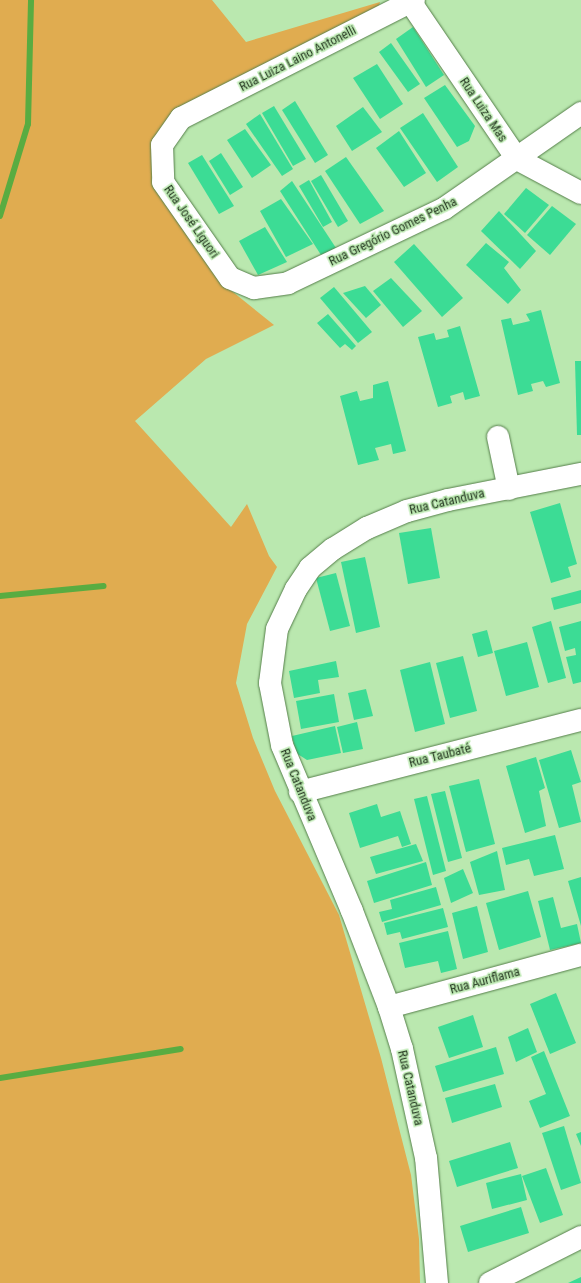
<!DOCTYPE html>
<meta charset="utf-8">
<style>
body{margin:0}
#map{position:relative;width:581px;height:1283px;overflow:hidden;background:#bae8af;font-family:"Roboto Condensed",sans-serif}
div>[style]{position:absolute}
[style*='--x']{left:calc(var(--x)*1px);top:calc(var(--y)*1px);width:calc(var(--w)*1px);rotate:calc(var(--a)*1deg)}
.green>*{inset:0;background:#e0ac50}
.stream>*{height:6px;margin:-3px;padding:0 3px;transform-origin:3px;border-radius:3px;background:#59ac41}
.building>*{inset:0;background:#3cdc95}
.roads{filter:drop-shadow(0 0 1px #557f4a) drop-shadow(0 0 1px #557f4a)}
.minor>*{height:22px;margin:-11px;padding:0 11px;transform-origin:11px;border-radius:11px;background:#fff}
span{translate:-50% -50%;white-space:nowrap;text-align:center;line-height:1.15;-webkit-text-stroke:3px #bae8af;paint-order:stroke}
.street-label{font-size:13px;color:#283a24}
</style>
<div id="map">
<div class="green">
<div style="clip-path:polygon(0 0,212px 0,246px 42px,380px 2px,377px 12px,177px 113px,154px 179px,223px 284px,274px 325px,206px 359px,135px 421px,231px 527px,247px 504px,269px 556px,277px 567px,247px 624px,236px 683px,253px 738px,275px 791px,339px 915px,381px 1058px,411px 1175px,419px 1239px,420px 1283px,0 1283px)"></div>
</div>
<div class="stream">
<div style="--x:0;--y:216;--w:96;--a:-73.1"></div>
<div style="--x:28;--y:124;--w:124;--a:-88.6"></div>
<div style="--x:0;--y:596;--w:104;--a:-5.5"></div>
<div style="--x:0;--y:1078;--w:183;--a:-9.1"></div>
</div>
<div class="building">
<div style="clip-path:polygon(413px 27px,444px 75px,426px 87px,396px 39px)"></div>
<div style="clip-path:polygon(391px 43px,420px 84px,408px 92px,379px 52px)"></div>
<div style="clip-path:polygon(377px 64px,403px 104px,380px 119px,353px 78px)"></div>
<div style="clip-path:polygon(445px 85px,475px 126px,469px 141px,457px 147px,424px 98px)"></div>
<div style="clip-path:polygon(295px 101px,328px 155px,315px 163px,282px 110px)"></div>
<div style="clip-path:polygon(274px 106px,306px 159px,293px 166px,262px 113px)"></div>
<div style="clip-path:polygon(363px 107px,382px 132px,352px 151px,336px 126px)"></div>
<div style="clip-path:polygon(423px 113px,458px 167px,437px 182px,400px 128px)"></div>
<div style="clip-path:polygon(260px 114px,293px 169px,282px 176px,246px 124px)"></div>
<div style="clip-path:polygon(245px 129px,271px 165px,252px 178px,227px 140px)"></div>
<div style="clip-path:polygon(399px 131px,426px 173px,404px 187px,376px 148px)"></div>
<div style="clip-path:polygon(221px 153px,243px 187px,230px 195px,209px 161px)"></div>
<div style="clip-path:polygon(202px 155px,234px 206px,219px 214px,188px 163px)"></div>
<div style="clip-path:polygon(346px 157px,384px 211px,360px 224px,325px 171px)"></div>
<div style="clip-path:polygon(321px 175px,348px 221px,338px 227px,311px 181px)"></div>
<div style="clip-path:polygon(309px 180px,332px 222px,323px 227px,299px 186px)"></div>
<div style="clip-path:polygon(292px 181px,336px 248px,321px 255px,280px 191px)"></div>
<div style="clip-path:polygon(526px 188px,549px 205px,525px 233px,504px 214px)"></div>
<div style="clip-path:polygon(281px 199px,313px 244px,286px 257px,260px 211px)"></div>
<div style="clip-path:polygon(552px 206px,576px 224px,550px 255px,527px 235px)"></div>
<div style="clip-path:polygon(499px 211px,536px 251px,520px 269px,481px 231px)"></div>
<div style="clip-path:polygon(265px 227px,287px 262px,258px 275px,239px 241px)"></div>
<div style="clip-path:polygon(486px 243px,509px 262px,504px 268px,521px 290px,508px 304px,466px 265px)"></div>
<div style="clip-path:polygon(414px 244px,463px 298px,442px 317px,394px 262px)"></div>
<div style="clip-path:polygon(391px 278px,422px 311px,403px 327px,373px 291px)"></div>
<div style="clip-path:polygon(365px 286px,381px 305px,366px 318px,343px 293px)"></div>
<div style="clip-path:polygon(334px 287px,372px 332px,358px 343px,320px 298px)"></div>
<div style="clip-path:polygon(541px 310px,560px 383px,546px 387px,543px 381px,531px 384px,533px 391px,518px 395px,501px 320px,511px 318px,513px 325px,530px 321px,526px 314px)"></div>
<div style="clip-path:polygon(328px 314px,356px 346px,352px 350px,345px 344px,340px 348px,317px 323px)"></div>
<div style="clip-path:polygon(460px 326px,480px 396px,465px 400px,463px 392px,450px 396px,452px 403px,438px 407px,418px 337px,434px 333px,436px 340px,449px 337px,447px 330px)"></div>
<div style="clip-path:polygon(575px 361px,581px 361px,581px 435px,577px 435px)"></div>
<div style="clip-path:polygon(388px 381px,406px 451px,393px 454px,391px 444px,375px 448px,379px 460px,358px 465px,340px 396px,357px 391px,360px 401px,373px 398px,373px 385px)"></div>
<div style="clip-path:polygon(560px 503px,577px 564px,568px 567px,571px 577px,551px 583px,530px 512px)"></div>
<div style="clip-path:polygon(431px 528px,440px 578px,408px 584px,399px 533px)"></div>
<div style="clip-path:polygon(365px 557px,380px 627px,356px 633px,341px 562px)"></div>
<div style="clip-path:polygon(336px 573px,350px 626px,330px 631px,316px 578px)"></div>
<div style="clip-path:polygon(581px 590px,581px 603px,554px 610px,551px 598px)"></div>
<div style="clip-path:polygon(551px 621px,566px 678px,548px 683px,532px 627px)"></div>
<div style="clip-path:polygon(581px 621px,581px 682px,573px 684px,566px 657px,576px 655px,575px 648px,565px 651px,559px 627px)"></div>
<div style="clip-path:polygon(487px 630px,493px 653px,478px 657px,472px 634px)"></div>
<div style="clip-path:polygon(527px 642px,539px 687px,506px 696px,494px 651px)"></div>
<div style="clip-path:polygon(463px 656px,477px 711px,450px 718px,436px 663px)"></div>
<div style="clip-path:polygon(336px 661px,339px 677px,318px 680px,320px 693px,294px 698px,289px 671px)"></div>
<div style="clip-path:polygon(430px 662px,445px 724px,415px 732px,400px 670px)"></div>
<div style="clip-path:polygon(366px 689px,373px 716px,354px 720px,348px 693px)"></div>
<div style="clip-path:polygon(334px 694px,339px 722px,301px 729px,296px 701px)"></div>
<div style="clip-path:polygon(357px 722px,363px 749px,343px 753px,337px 727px)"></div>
<div style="clip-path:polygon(335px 726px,341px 753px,307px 760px,296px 753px,292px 736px)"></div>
<div style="clip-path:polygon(571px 750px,581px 782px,572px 785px,581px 822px,559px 828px,539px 760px)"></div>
<div style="clip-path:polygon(536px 757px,545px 788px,539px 791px,546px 826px,525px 833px,506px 766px)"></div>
<div style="clip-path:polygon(479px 779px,495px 844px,466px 852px,449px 786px)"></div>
<div style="clip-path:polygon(445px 791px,462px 858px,448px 862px,431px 794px)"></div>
<div style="clip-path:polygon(427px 796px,446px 871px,433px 875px,414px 799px)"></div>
<div style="clip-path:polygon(377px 804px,381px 817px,400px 811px,411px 844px,402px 847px,398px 836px,360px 848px,349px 813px)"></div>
<div style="clip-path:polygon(555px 835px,564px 869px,534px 876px,529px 859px,506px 865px,502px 848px)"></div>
<div style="clip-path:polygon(416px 844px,423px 861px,376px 874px,370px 857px)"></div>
<div style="clip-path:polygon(497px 851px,505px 890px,479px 895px,470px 862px)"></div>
<div style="clip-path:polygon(426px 862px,432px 885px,374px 903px,367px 881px)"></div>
<div style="clip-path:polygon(463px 869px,473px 893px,451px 903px,444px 878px)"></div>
<div style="clip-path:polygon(581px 877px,581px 926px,568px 881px)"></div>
<div style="clip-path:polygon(436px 887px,441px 905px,382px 922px,379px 912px,392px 909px,390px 900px)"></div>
<div style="clip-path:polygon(528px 891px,541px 937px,499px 950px,486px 903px)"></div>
<div style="clip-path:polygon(553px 897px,561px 928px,577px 924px,581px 943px,550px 950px,538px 901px)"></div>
<div style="clip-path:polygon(477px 906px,488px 952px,463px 959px,452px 913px)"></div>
<div style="clip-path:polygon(443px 908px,448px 927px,402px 939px,400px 932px,387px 935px,384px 923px)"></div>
<div style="clip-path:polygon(448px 931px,457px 969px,441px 973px,438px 961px,405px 968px,399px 943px)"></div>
<div style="clip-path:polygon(556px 993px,576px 1043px,550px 1054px,530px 1004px)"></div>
<div style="clip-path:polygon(473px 1015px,483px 1047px,449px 1058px,438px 1027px)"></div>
<div style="clip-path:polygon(528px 1028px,537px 1052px,516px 1062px,508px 1037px)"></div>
<div style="clip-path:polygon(496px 1047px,504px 1074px,443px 1092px,435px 1066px)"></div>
<div style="clip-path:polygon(544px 1051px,570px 1116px,540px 1128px,529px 1101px,546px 1094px,531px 1057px)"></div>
<div style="clip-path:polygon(495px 1084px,502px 1107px,452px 1123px,445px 1098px)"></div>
<div style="clip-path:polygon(564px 1126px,581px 1183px,561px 1190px,542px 1133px)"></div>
<div style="clip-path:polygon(581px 1132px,581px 1146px,576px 1134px)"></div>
<div style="clip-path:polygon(510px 1142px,518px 1168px,457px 1187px,449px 1161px)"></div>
<div style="clip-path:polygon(546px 1168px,563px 1215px,540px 1223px,522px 1176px)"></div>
<div style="clip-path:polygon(521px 1174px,527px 1200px,492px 1209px,486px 1183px)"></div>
<div style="clip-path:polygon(521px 1207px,529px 1233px,468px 1252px,460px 1226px)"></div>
<div style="clip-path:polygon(581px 1277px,581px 1283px,568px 1283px)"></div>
</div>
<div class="roads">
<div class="minor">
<div style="--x:409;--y:0;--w:192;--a:55.8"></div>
<div style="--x:517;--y:159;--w:72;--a:28"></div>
<div style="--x:414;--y:0;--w:261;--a:153.1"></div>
<div style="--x:181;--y:118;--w:33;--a:125"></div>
<div style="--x:162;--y:145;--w:37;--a:88"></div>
<div style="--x:163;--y:182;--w:117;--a:55.1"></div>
<div style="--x:230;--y:278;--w:26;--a:23"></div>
<div style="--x:254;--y:288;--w:34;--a:-8"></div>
<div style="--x:288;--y:283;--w:174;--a:-25.5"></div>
<div style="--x:445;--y:208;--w:166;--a:-34.9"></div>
<div style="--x:498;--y:437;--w:53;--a:78.1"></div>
<div style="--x:300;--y:792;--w:290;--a:-14.4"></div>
<div style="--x:389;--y:1007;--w:199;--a:-15.2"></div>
<div style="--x:437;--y:1283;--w:125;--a:-95"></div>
<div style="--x:426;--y:1158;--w:112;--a:-102.4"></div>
<div style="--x:402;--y:1049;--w:44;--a:-107.2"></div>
<div style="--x:389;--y:1007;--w:103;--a:-111.1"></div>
<div style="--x:352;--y:911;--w:180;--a:-112.9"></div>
<div style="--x:282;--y:745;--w:63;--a:-101"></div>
<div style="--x:270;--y:683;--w:54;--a:-82.6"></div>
<div style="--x:277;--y:629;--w:44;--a:-64.6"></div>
<div style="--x:296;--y:589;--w:25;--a:-56"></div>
<div style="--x:310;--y:568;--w:30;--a:-40"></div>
<div style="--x:333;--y:549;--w:40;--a:-32"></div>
<div style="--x:367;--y:528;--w:43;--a:-23"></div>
<div style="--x:407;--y:511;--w:42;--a:-15"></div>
<div style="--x:448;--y:500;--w:136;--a:-11.1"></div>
<div style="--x:490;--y:1283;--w:102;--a:-26.8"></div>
</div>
</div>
<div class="street-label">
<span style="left:298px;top:59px;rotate:-27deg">Rua Luiza Laino Antonelli</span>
<span style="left:483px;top:110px;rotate:56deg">Rua Luiza Mas</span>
<span style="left:191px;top:222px;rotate:55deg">Rua José Liguori</span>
<span style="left:393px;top:232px;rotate:-26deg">Rua Gregório Gomes Penha</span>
<span style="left:447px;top:502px;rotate:-13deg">Rua Catanduva</span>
<span style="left:440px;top:756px;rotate:-14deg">Rua Taubaté</span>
<span style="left:298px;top:785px;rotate:68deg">Rua Catanduva</span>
<span style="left:485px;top:981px;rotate:-15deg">Rua Auriflama</span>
<span style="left:410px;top:1088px;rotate:77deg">Rua Catanduva</span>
</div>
</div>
